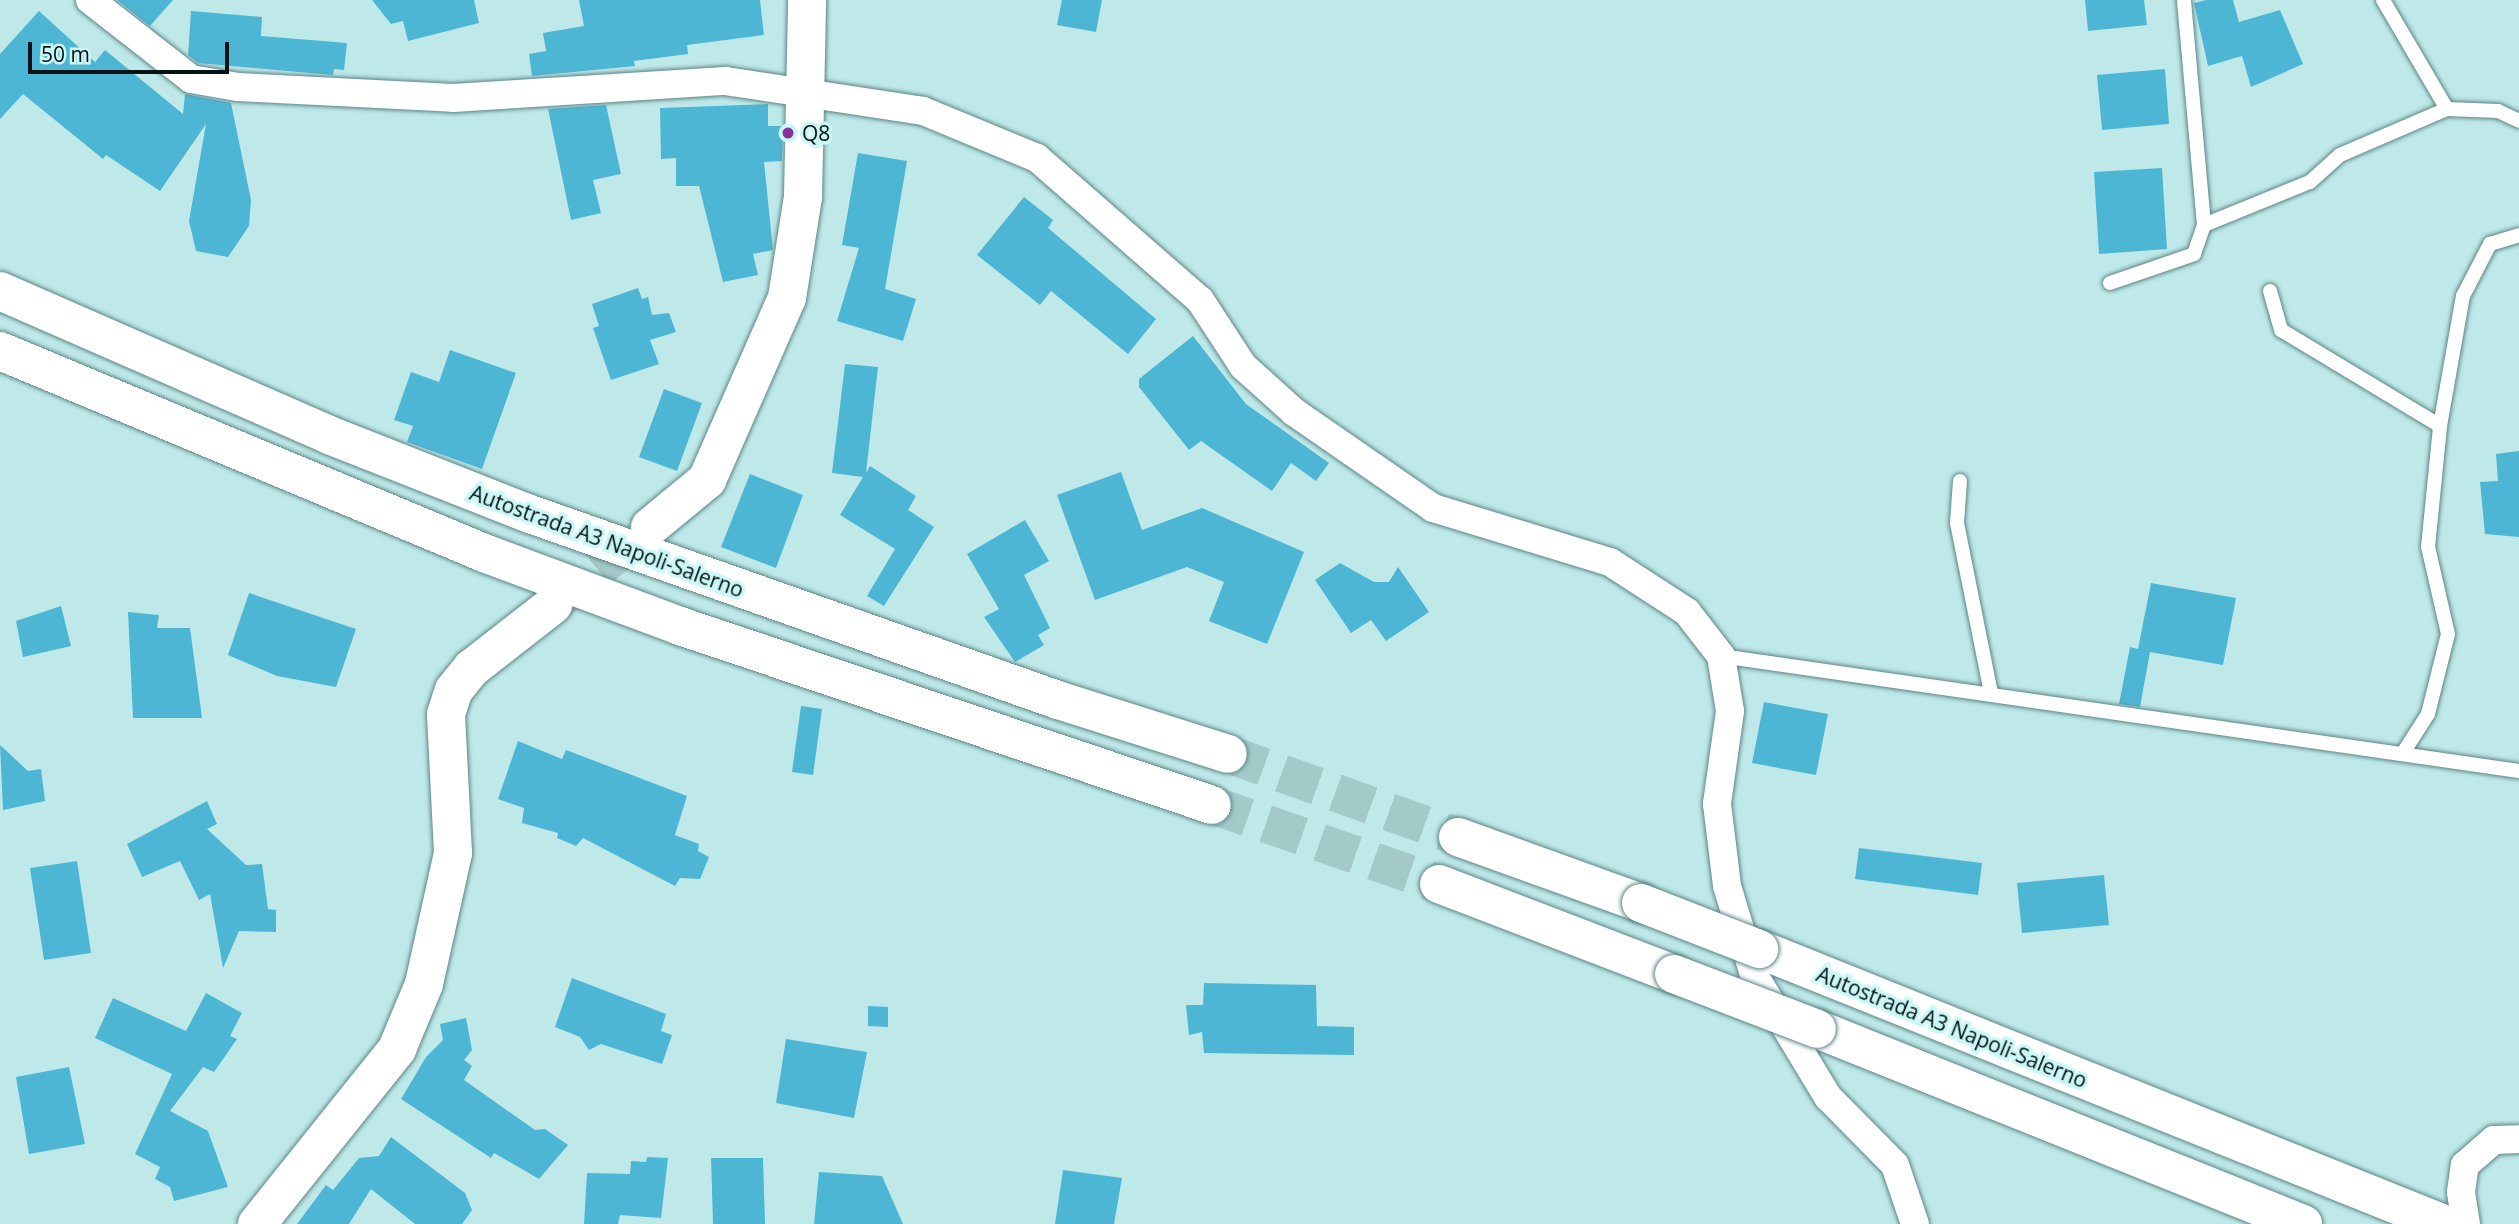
<!DOCTYPE html>
<style>
body{margin:0}
#map{position:relative;width:2519px;height:1224px;overflow:hidden;background:#bfe9e9;font-family:"Open Sans",sans-serif}
div>[style]{position:absolute}
[style*='--x']{left:calc(var(--x)*1px);top:calc(var(--y)*1px);width:calc(var(--w)*1px);rotate:calc(var(--a)*1deg)}
.building>*{inset:0;background:#4eb6d5}
.secondary-tunnel>*{height:38px;margin-top:-19px;transform-origin:0;background:repeating-linear-gradient(90deg,#a3c9c9 0 38px,transparent 0 57px)}
.highway-tunnel>*{height:38px;margin-top:-19px;transform-origin:0;background:repeating-linear-gradient(90deg,#a3c9c9 0 38px,transparent 0 57px)}
.roads{filter:drop-shadow(0 0 2px #5e8586) drop-shadow(0 0 2px #5e8586)}
.lane>*{height:14px;margin:-7px;padding:0 7px;transform-origin:7px;border-radius:7px;background:#fff}
.street>*{height:28px;margin:-14px;padding:0 14px;transform-origin:14px;border-radius:14px;background:#fff}
.secondary>*{height:38px;margin:-19px;padding:0 19px;transform-origin:19px;border-radius:19px;background:#fff}
.highway>*{height:38px;margin:-19px;padding:0 19px;transform-origin:19px;border-radius:19px;background:#fff}
.bridges{filter:drop-shadow(0 0 2px #5e8586) drop-shadow(0 0 2px #5e8586)}
.highway-bridge>*{height:38px;margin:-19px;padding:0 19px;transform-origin:19px;border-radius:19px;background:#fff}
.dots>*{width:19px;height:19px;translate:-50% -50%;box-sizing:border-box;border:4px solid #ccf7f7;border-radius:50%}
span{translate:-50% -50%;white-space:nowrap;text-align:center;line-height:1.15;-webkit-text-stroke:7px #ccf7f7;paint-order:stroke}
.poi-label{font-size:21px;color:#041314}
.left{translate:0 -50%;text-align:left}
.street-label{font-size:21px;color:#041314}
.scale{position:absolute;left:28px;top:42px;width:201px;height:32px;box-sizing:border-box;border:4px solid #041314;border-top:0;padding-left:9px;font-size:21px;line-height:24px;white-space:nowrap;color:#041314;-webkit-text-stroke:5px #ccf7f7;paint-order:stroke}
</style>
<div id="map">
<div class="building">
<div style="clip-path:polygon(117px 0,173px 0,150px 26px)"></div>
<div style="clip-path:polygon(372px 0,474px 0,479px 23px,408px 41px,403px 21px,391px 24px)"></div>
<div style="clip-path:polygon(579px 0,760px 0,764px 35px,687px 45px,688px 54px,634px 61px,635px 66px,532px 76px,529px 54px,546px 51px,543px 33px,584px 26px)"></div>
<div style="clip-path:polygon(1062px 0,1102px 0,1096px 32px,1057px 25px)"></div>
<div style="clip-path:polygon(2085px 0,2144px 0,2147px 25px,2088px 31px)"></div>
<div style="clip-path:polygon(2206px 0,2233px 0,2239px 22px,2280px 10px,2303px 64px,2251px 87px,2242px 56px,2208px 66px,2194px 3px)"></div>
<div style="clip-path:polygon(39px 11px,95px 62px,105px 50px,183px 114px,185px 94px,231px 103px,251px 200px,249px 226px,228px 257px,196px 251px,189px 221px,206px 124px,160px 191px,106px 155px,103px 159px,23px 94px,0 119px,0 54px)"></div>
<div style="clip-path:polygon(191px 11px,262px 17px,261px 36px,347px 43px,344px 70px,334px 69px,333px 75px,198px 63px,188px 55px)"></div>
<div style="clip-path:polygon(2165px 69px,2169px 124px,2102px 130px,2097px 75px)"></div>
<div style="clip-path:polygon(768px 104px,768px 126px,783px 126px,782px 161px,764px 162px,773px 250px,753px 254px,758px 275px,723px 282px,699px 186px,676px 186px,676px 158px,661px 159px,660px 108px)"></div>
<div style="clip-path:polygon(606px 105px,621px 174px,593px 180px,601px 213px,571px 220px,548px 109px)"></div>
<div style="clip-path:polygon(858px 153px,907px 161px,885px 289px,916px 299px,903px 341px,837px 321px,859px 248px,842px 245px)"></div>
<div style="clip-path:polygon(2162px 168px,2167px 249px,2099px 254px,2094px 172px)"></div>
<div style="clip-path:polygon(1024px 197px,1053px 220px,1048px 228px,1156px 319px,1128px 354px,1051px 291px,1040px 305px,977px 255px)"></div>
<div style="clip-path:polygon(638px 288px,642px 299px,648px 297px,652px 315px,669px 313px,676px 332px,650px 340px,659px 364px,611px 380px,593px 328px,599px 326px,592px 304px)"></div>
<div style="clip-path:polygon(1193px 336px,1246px 404px,1329px 463px,1316px 481px,1291px 463px,1272px 491px,1201px 441px,1189px 450px,1139px 387px,1139px 379px)"></div>
<div style="clip-path:polygon(450px 350px,516px 373px,482px 469px,407px 442px,413px 426px,394px 420px,411px 372px,439px 382px)"></div>
<div style="clip-path:polygon(845px 364px,878px 367px,866px 473px,870px 466px,916px 496px,908px 510px,934px 527px,884px 606px,867px 596px,895px 549px,840px 515px,863px 477px,832px 473px)"></div>
<div style="clip-path:polygon(664px 389px,702px 403px,677px 471px,639px 457px)"></div>
<div style="clip-path:polygon(2519px 451px,2519px 537px,2485px 534px,2480px 482px,2498px 481px,2496px 454px)"></div>
<div style="clip-path:polygon(1121px 472px,1142px 530px,1202px 508px,1304px 552px,1267px 644px,1209px 621px,1224px 582px,1187px 567px,1095px 600px,1057px 495px)"></div>
<div style="clip-path:polygon(750px 474px,803px 495px,776px 568px,721px 547px)"></div>
<div style="clip-path:polygon(1025px 520px,1049px 561px,1024px 575px,1050px 628px,1038px 635px,1044px 645px,1015px 662px,984px 617px,999px 609px,967px 554px)"></div>
<div style="clip-path:polygon(1340px 563px,1374px 582px,1389px 582px,1398px 567px,1429px 612px,1386px 641px,1371px 620px,1351px 633px,1315px 580px)"></div>
<div style="clip-path:polygon(2151px 583px,2236px 598px,2223px 665px,2150px 652px,2140px 707px,2119px 704px,2130px 647px,2138px 649px)"></div>
<div style="clip-path:polygon(249px 593px,356px 629px,336px 687px,277px 676px,228px 655px)"></div>
<div style="clip-path:polygon(61px 606px,71px 646px,23px 657px,16px 621px)"></div>
<div style="clip-path:polygon(128px 612px,159px 615px,157px 628px,190px 628px,202px 718px,133px 718px)"></div>
<div style="clip-path:polygon(1764px 702px,1828px 714px,1816px 775px,1752px 763px)"></div>
<div style="clip-path:polygon(801px 706px,822px 709px,813px 775px,792px 772px)"></div>
<div style="clip-path:polygon(518px 741px,562px 759px,566px 750px,687px 796px,675px 835px,699px 844px,698px 851px,709px 857px,700px 879px,680px 878px,675px 886px,583px 838px,576px 846px,557px 838px,558px 833px,522px 823px,524px 808px,498px 799px)"></div>
<div style="clip-path:polygon(0 745px,28px 771px,41px 769px,45px 801px,3px 810px)"></div>
<div style="clip-path:polygon(207px 801px,217px 824px,207px 829px,246px 865px,262px 864px,268px 909px,276px 910px,276px 932px,239px 931px,223px 968px,210px 894px,199px 900px,180px 861px,142px 877px,127px 844px)"></div>
<div style="clip-path:polygon(1859px 848px,1982px 863px,1978px 895px,1855px 879px)"></div>
<div style="clip-path:polygon(77px 861px,91px 953px,44px 960px,30px 868px)"></div>
<div style="clip-path:polygon(2104px 875px,2109px 925px,2022px 933px,2017px 883px)"></div>
<div style="clip-path:polygon(572px 978px,666px 1014px,661px 1031px,672px 1035px,662px 1064px,601px 1044px,589px 1050px,580px 1037px,555px 1027px)"></div>
<div style="clip-path:polygon(1204px 983px,1316px 985px,1317px 1026px,1354px 1027px,1354px 1055px,1204px 1053px,1202px 1032px,1189px 1035px,1186px 1005px,1203px 1005px)"></div>
<div style="clip-path:polygon(206px 993px,242px 1013px,230px 1036px,237px 1039px,214px 1072px,203px 1067px,170px 1111px,208px 1131px,228px 1187px,174px 1201px,170px 1187px,155px 1179px,160px 1167px,135px 1154px,172px 1074px,95px 1038px,113px 998px,186px 1031px)"></div>
<div style="clip-path:polygon(868px 1006px,888px 1007px,888px 1027px,868px 1026px)"></div>
<div style="clip-path:polygon(466px 1018px,472px 1050px,464px 1060px,472px 1066px,464px 1080px,535px 1130px,545px 1129px,568px 1145px,539px 1179px,494px 1153px,491px 1158px,401px 1099px,426px 1057px,443px 1040px,440px 1024px)"></div>
<div style="clip-path:polygon(786px 1039px,867px 1052px,854px 1118px,776px 1103px)"></div>
<div style="clip-path:polygon(69px 1067px,85px 1144px,29px 1154px,16px 1077px)"></div>
<div style="clip-path:polygon(391px 1137px,465px 1193px,472px 1210px,462px 1224px,415px 1224px,371px 1189px,349px 1224px,297px 1224px,326px 1185px,333px 1190px,359px 1158px,379px 1156px)"></div>
<div style="clip-path:polygon(647px 1157px,668px 1158px,661px 1218px,620px 1215px,618px 1224px,584px 1224px,587px 1173px,630px 1174px,631px 1161px,646px 1162px)"></div>
<div style="clip-path:polygon(711px 1158px,763px 1158px,765px 1224px,713px 1224px)"></div>
<div style="clip-path:polygon(1063px 1170px,1122px 1178px,1114px 1224px,1055px 1224px)"></div>
<div style="clip-path:polygon(819px 1172px,882px 1176px,903px 1224px,814px 1224px)"></div>
</div>
<div class="secondary-tunnel">
<div style="--x:553;--y:605;--w:120;--a:-38.6"></div>
</div>
<div class="highway-tunnel">
<div style="--x:1228;--y:754;--w:245;--a:19.8"></div>
<div style="--x:1212;--y:805;--w:240;--a:19.2"></div>
</div>
<div class="roads">
<div class="lane">
<div style="--x:2383;--y:0;--w:126;--a:59.6"></div>
<div style="--x:2204;--y:225;--w:114;--a:-22.1"></div>
<div style="--x:2310;--y:182;--w:40;--a:-42"></div>
<div style="--x:2340;--y:155;--w:116;--a:-23.3"></div>
<div style="--x:2447;--y:109;--w:51;--a:2.2"></div>
<div style="--x:2498;--y:111;--w:23;--a:25"></div>
<div style="--x:2110;--y:283;--w:89;--a:-19"></div>
<div style="--x:2194;--y:254;--w:31;--a:-71"></div>
<div style="--x:2204;--y:225;--w:226;--a:-95.1"></div>
<div style="--x:2270;--y:291;--w:41;--a:74.2"></div>
<div style="--x:2281;--y:330;--w:186;--a:31.1"></div>
<div style="--x:1960;--y:481;--w:42;--a:94.1"></div>
<div style="--x:1957;--y:523;--w:173;--a:78.7"></div>
<div style="--x:1721;--y:656;--w:806;--a:8.2"></div>
<div style="--x:2403;--y:753;--w:46;--a:-57.3"></div>
<div style="--x:2428;--y:714;--w:82;--a:-76"></div>
<div style="--x:2448;--y:634;--w:89;--a:-102.9"></div>
<div style="--x:2428;--y:547;--w:122;--a:-84.3"></div>
<div style="--x:2440;--y:426;--w:132;--a:-80"></div>
<div style="--x:2463;--y:296;--w:59;--a:-62.6"></div>
<div style="--x:2490;--y:244;--w:30;--a:-17"></div>
</div>
<div class="street">
<div style="--x:90;--y:0;--w:128;--a:38"></div>
<div style="--x:191;--y:79;--w:48;--a:9.7"></div>
<div style="--x:238;--y:87;--w:215;--a:2.9"></div>
<div style="--x:453;--y:98;--w:273;--a:-3.6"></div>
<div style="--x:725;--y:81;--w:200;--a:8.6"></div>
<div style="--x:923;--y:111;--w:123;--a:22.4"></div>
<div style="--x:1037;--y:158;--w:216;--a:41.1"></div>
<div style="--x:1200;--y:300;--w:79;--a:56.9"></div>
<div style="--x:1243;--y:366;--w:69;--a:42"></div>
<div style="--x:1294;--y:412;--w:169;--a:34.6"></div>
<div style="--x:1433;--y:508;--w:185;--a:17"></div>
<div style="--x:1610;--y:562;--w:92;--a:33"></div>
<div style="--x:1687;--y:612;--w:56;--a:52.3"></div>
<div style="--x:1721;--y:656;--w:56;--a:80.7"></div>
<div style="--x:1730;--y:711;--w:94;--a:98"></div>
<div style="--x:1717;--y:804;--w:83;--a:83"></div>
<div style="--x:1727;--y:886;--w:93;--a:73.1"></div>
<div style="--x:1754;--y:975;--w:143;--a:58.8"></div>
<div style="--x:1828;--y:1097;--w:95;--a:45.4"></div>
<div style="--x:1895;--y:1165;--w:62;--a:71.3"></div>
<div style="--x:2466;--y:1224;--w:32;--a:-99"></div>
<div style="--x:2461;--y:1192;--w:27;--a:-82"></div>
<div style="--x:2465;--y:1165;--w:38;--a:-41"></div>
<div style="--x:2494;--y:1140;--w:25;--a:-2"></div>
</div>
<div class="secondary">
<div style="--x:650;--y:527;--w:74;--a:-39.5"></div>
<div style="--x:707;--y:480;--w:199;--a:-66.3"></div>
<div style="--x:787;--y:298;--w:102;--a:-81"></div>
<div style="--x:803;--y:197;--w:197;--a:-88.8"></div>
<div style="--x:257;--y:1224;--w:224;--a:-51.3"></div>
<div style="--x:397;--y:1049;--w:70;--a:-67.4"></div>
<div style="--x:424;--y:984;--w:134;--a:-77.5"></div>
<div style="--x:453;--y:853;--w:139;--a:-92.9"></div>
<div style="--x:446;--y:714;--w:25;--a:-72"></div>
<div style="--x:454;--y:690;--w:28;--a:-51"></div>
<div style="--x:472;--y:668;--w:103;--a:-37.9"></div>
</div>
<div class="highway">
<div style="--x:0;--y:291;--w:359;--a:23.6"></div>
<div style="--x:329;--y:435;--w:216;--a:21.5"></div>
<div style="--x:530;--y:514;--w:560;--a:19.41"></div>
<div style="--x:1058;--y:700;--w:178;--a:17.6"></div>
<div style="--x:0;--y:351;--w:524;--a:22.65"></div>
<div style="--x:484;--y:553;--w:209;--a:20.4"></div>
<div style="--x:680;--y:626;--w:561;--a:18.6"></div>
<div style="--x:1458;--y:837;--w:195;--a:19.8"></div>
<div style="--x:1439;--y:884;--w:252;--a:21"></div>
<div style="--x:1759;--y:949;--w:738;--a:21.87"></div>
<div style="--x:1817;--y:1029;--w:524;--a:21.86"></div>
</div>
</div>
<div class="bridges">
<div class="highway-bridge">
<div style="--x:1641;--y:903;--w:127;--a:21.3"></div>
<div style="--x:1674;--y:974;--w:153;--a:21"></div>
</div>
</div>
<div class="dots">
<div style="left:788px;top:133px;background:#89309d"></div>
</div>
<div class="poi-label">
<span class="left" style="left:802px;top:133px">Q8</span>
</div>
<div class="street-label">
<span style="left:607px;top:541px;rotate:20deg">Autostrada A3 Napoli-Salerno</span>
<span style="left:1952px;top:1027px;rotate:22deg">Autostrada A3 Napoli-Salerno</span>
</div>
<div class="scale">50 m</div>
</div>
